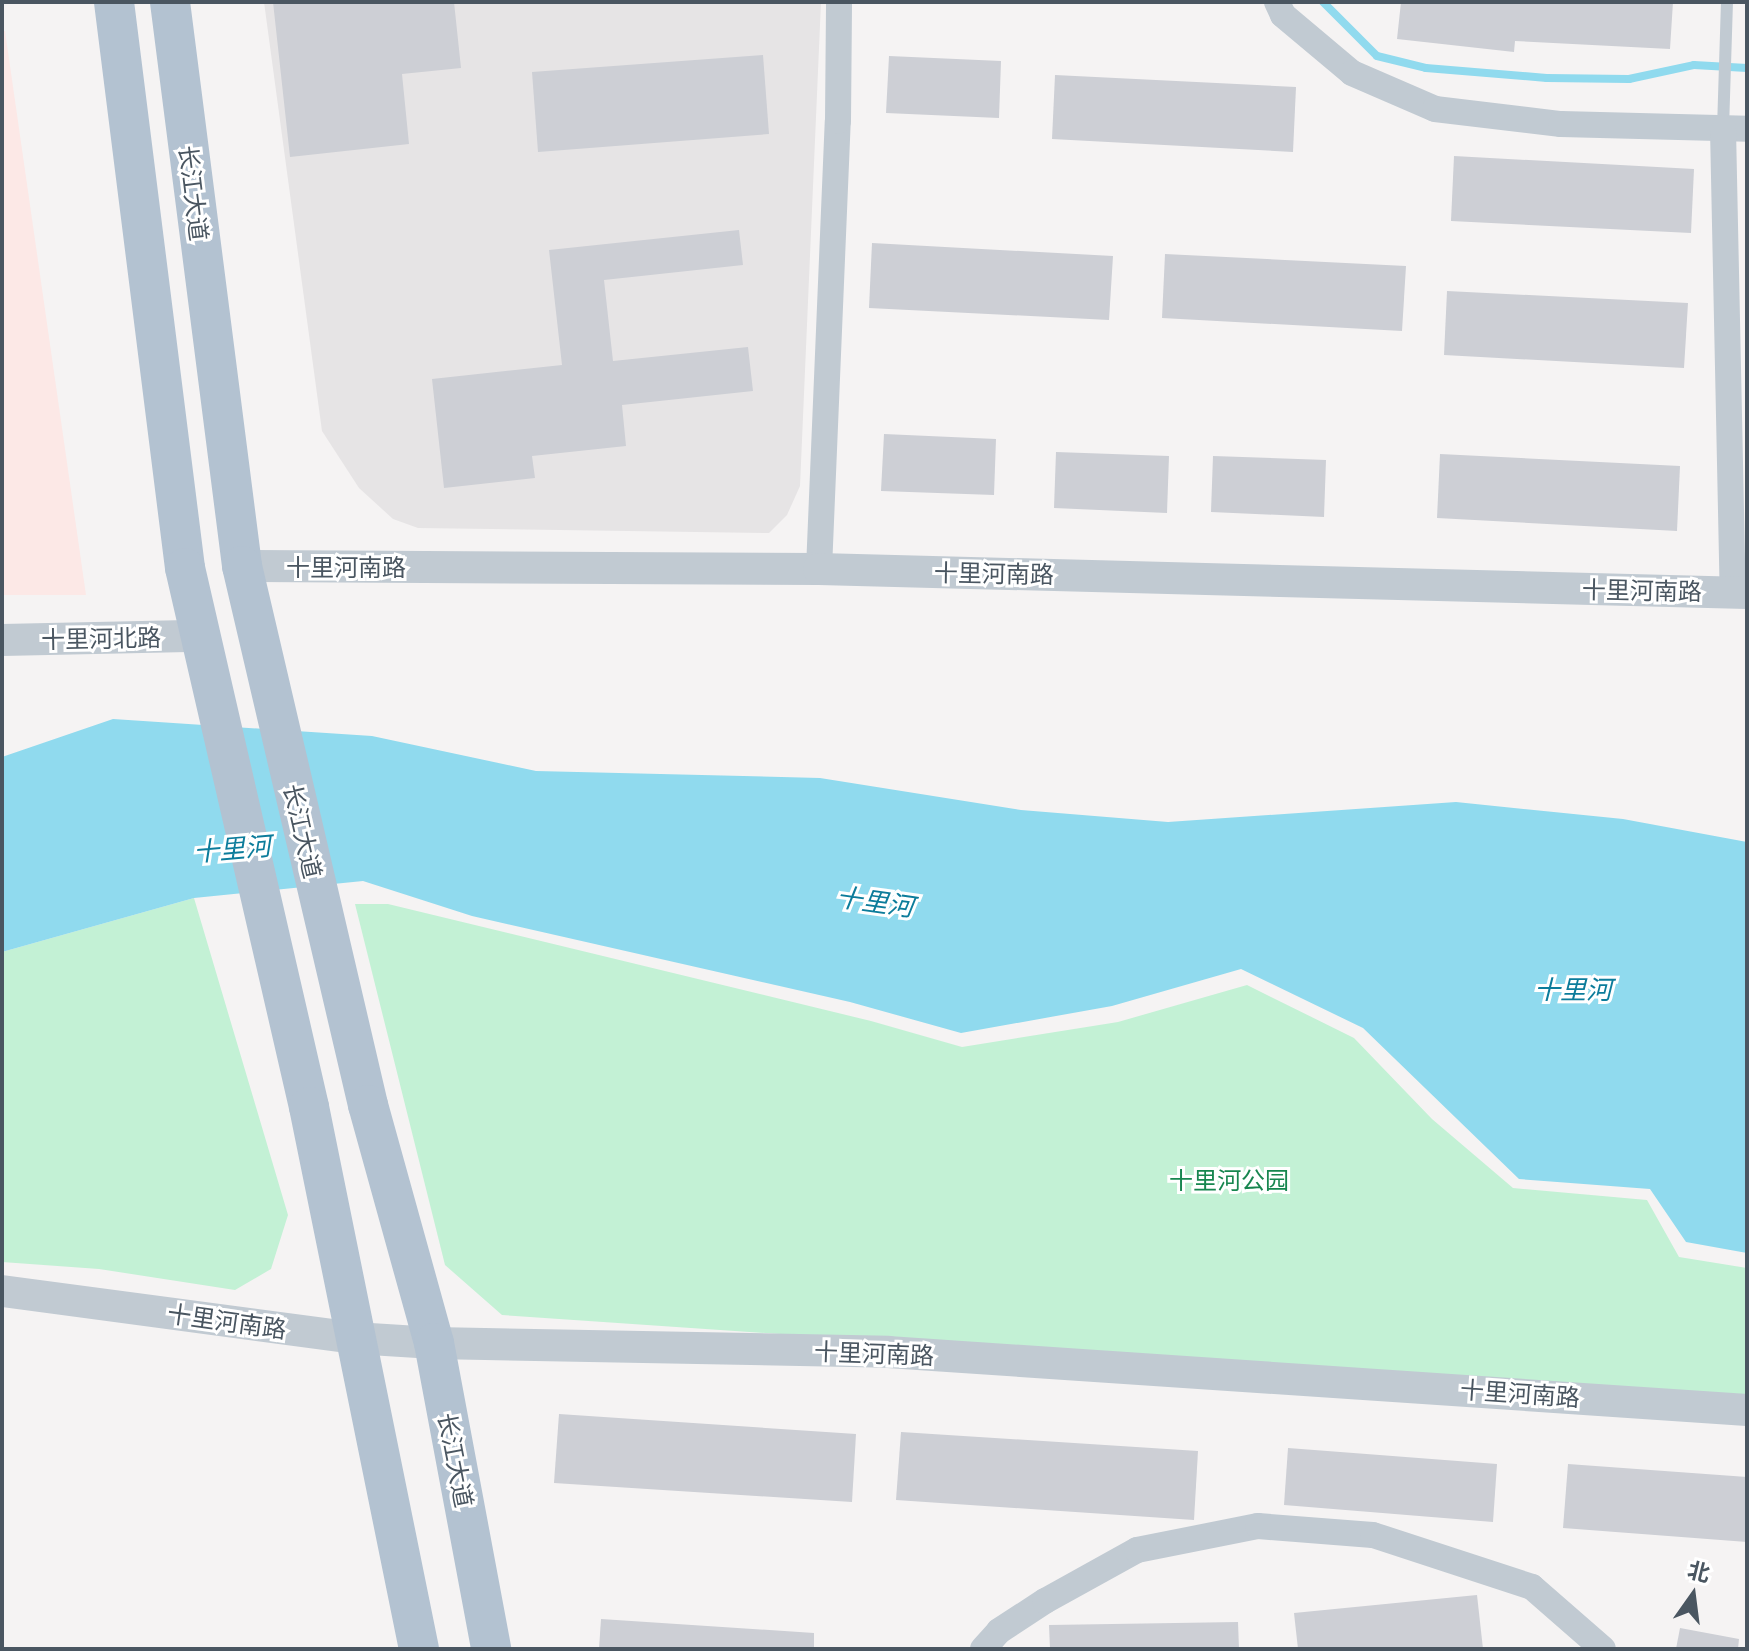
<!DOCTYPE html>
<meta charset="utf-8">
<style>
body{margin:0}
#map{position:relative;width:1749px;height:1651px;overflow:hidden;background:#f5f3f3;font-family:Manrope,"Noto Sans SC",sans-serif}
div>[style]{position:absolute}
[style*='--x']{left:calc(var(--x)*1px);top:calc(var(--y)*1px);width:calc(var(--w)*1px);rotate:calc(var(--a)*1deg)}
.education>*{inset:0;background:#e6e4e5}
.medical>*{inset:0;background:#fce8e6}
.green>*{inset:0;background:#c3f1d5}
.water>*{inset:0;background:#90daee}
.stream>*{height:8px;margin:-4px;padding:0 4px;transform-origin:4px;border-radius:4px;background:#90daee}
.building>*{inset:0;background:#cdcfd5}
.service>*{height:12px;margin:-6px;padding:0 6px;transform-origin:6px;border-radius:6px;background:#c1cad2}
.minor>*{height:26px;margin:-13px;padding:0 13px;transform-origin:13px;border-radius:13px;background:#c1cad2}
.tertiary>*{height:32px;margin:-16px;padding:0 16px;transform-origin:16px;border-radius:16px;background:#c1cad2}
.primary>*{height:40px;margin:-20px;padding:0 20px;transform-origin:20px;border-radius:20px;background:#b3c2d1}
span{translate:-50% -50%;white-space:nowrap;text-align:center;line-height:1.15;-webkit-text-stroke:6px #fff;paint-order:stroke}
.street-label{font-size:24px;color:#4a5661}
.park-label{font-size:24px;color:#17864f}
.water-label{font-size:26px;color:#0c7c9b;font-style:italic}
.frame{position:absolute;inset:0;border:4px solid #4a5661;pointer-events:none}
.north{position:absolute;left:1653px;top:1555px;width:80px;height:80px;-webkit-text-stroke:6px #fff;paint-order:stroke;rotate:14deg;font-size:22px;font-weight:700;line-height:32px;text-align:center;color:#4a5661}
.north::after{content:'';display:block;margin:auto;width:28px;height:36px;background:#4a5661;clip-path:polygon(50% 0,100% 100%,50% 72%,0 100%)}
</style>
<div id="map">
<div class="education">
<div style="clip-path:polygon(264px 2px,821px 2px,800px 486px,787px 515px,769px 533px,418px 528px,393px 519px,359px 488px,322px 431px)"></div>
</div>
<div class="medical">
<div style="clip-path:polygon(2px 31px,5px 31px,86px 595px,2px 595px)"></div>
</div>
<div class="green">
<div style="clip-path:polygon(194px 898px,288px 1215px,271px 1269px,235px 1290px,99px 1269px,2px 1262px,2px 952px)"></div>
<div style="clip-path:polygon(355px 904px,388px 904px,871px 1021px,962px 1047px,1118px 1022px,1247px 985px,1354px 1038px,1432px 1119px,1513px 1188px,1647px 1200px,1679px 1257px,1747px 1268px,1747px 1400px,502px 1315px,445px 1265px)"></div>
</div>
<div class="water">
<div style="clip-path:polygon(113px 719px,372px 736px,536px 771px,820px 778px,1021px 810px,1168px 822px,1456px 802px,1623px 819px,1747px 842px,1747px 1253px,1686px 1242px,1650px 1189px,1519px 1179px,1363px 1028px,1241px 969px,1112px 1006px,961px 1033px,850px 1002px,472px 916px,363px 881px,194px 898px,2px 952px,2px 757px)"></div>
</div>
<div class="stream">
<div style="--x:1323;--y:2;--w:76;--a:45"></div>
<div style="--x:1377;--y:56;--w:50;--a:13.8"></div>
<div style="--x:1426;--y:68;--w:121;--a:4.7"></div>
<div style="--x:1547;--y:78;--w:82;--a:0.7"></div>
<div style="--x:1629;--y:79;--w:66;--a:-12.2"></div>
<div style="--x:1694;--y:65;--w:53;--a:3.2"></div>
</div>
<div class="building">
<div style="clip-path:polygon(273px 2px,454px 2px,461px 68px,402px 74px,409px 144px,290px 157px)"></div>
<div style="clip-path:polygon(1401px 2px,1673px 2px,1670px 49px,1515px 41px,1514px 52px,1397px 39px)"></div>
<div style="clip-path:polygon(763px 55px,769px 134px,538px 152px,532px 72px)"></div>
<div style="clip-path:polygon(889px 56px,1001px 61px,999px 118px,886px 113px)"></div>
<div style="clip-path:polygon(1055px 75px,1296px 87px,1293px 152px,1052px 139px)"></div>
<div style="clip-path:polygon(1454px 156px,1694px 169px,1691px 233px,1451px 221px)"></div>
<div style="clip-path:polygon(739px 230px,743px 265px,604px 280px,613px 361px,748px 347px,753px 391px,622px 405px,626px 446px,532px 456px,535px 478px,444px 488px,432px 379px,562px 365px,549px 250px)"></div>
<div style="clip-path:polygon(872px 243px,1113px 256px,1109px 320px,869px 308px)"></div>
<div style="clip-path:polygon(1165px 254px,1406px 266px,1402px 331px,1162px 318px)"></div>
<div style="clip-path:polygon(1447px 291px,1688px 303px,1684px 368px,1444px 355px)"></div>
<div style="clip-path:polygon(884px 434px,996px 439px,994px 495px,881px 491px)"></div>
<div style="clip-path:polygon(1056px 452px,1169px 456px,1167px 513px,1054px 508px)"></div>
<div style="clip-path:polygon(1440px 454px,1680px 466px,1677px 531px,1437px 518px)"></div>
<div style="clip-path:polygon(1213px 456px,1326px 460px,1324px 517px,1211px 512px)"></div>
<div style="clip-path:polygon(559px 1414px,856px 1434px,852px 1502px,554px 1483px)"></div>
<div style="clip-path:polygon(901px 1432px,1198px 1451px,1194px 1520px,896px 1500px)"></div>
<div style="clip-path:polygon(1288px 1448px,1497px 1464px,1493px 1522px,1284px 1505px)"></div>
<div style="clip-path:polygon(1568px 1464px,1747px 1477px,1747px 1542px,1563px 1528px)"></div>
<div style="clip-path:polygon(1477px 1595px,1483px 1649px,1298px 1649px,1294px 1613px)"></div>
<div style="clip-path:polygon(601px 1619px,814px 1633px,814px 1649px,599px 1649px)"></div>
<div style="clip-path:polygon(1238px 1622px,1239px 1649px,1050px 1649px,1049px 1625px)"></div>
<div style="clip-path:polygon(1680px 1628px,1739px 1639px,1738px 1649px,1676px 1649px)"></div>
</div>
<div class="service">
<div style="--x:1723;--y:129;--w:127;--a:-88.2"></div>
</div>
<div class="minor">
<div style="--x:1277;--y:2;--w:14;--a:65"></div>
<div style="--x:1283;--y:15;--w:90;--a:40"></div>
<div style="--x:1352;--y:73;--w:90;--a:23.4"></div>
<div style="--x:1435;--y:109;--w:127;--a:6.8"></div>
<div style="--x:1561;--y:124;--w:186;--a:1.5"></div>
<div style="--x:1723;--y:129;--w:463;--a:88.8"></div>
<div style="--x:819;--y:569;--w:448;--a:-87.6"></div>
<div style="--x:838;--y:121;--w:119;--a:-89.5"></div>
<div style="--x:983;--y:1649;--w:24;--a:-48"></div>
<div style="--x:999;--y:1631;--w:55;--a:-33.1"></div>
<div style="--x:1045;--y:1601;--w:105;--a:-29"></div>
<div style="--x:1137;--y:1550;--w:123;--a:-11.2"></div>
<div style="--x:1258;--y:1526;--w:115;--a:4.5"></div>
<div style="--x:1373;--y:1535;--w:167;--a:18.1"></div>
<div style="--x:1532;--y:1587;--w:94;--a:41.1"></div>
</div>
<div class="tertiary">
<div style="--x:242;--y:566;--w:577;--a:0.3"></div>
<div style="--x:819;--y:569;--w:928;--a:1.48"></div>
<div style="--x:2;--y:640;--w:198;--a:-1.2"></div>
<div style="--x:2;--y:1291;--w:355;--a:7.6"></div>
<div style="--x:354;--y:1338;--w:80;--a:3.6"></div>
<div style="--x:434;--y:1343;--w:454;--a:1.1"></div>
<div style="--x:888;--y:1352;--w:861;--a:3.86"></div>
</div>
<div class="primary">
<div style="--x:114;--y:2;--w:570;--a:82.85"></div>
<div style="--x:185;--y:568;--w:553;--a:77.04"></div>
<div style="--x:309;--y:1107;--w:553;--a:78.53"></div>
<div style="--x:170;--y:2;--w:569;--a:82.72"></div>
<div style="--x:242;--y:566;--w:554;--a:76.84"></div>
<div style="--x:368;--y:1105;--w:247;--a:74.5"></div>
<div style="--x:434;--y:1343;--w:311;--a:79.4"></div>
</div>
<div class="street-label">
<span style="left:194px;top:193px;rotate:83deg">长江大道</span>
<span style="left:346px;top:567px">十里河南路</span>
<span style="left:994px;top:573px;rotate:1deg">十里河南路</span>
<span style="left:1642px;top:590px;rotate:1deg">十里河南路</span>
<span style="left:101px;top:638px;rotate:-1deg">十里河北路</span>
<span style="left:303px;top:831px;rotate:77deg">长江大道</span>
<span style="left:227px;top:1321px;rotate:8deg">十里河南路</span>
<span style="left:874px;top:1353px;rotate:2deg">十里河南路</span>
<span style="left:1520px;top:1393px;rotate:4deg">十里河南路</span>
<span style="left:456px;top:1460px;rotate:79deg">长江大道</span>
</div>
<div class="park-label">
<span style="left:1229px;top:1180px">十里河公园</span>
</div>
<div class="water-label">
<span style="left:232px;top:849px;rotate:-5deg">十里河</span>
<span style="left:875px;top:902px;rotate:8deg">十里河</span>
<span style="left:1573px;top:990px">十里河</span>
</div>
<div class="frame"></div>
<div class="north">北</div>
</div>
